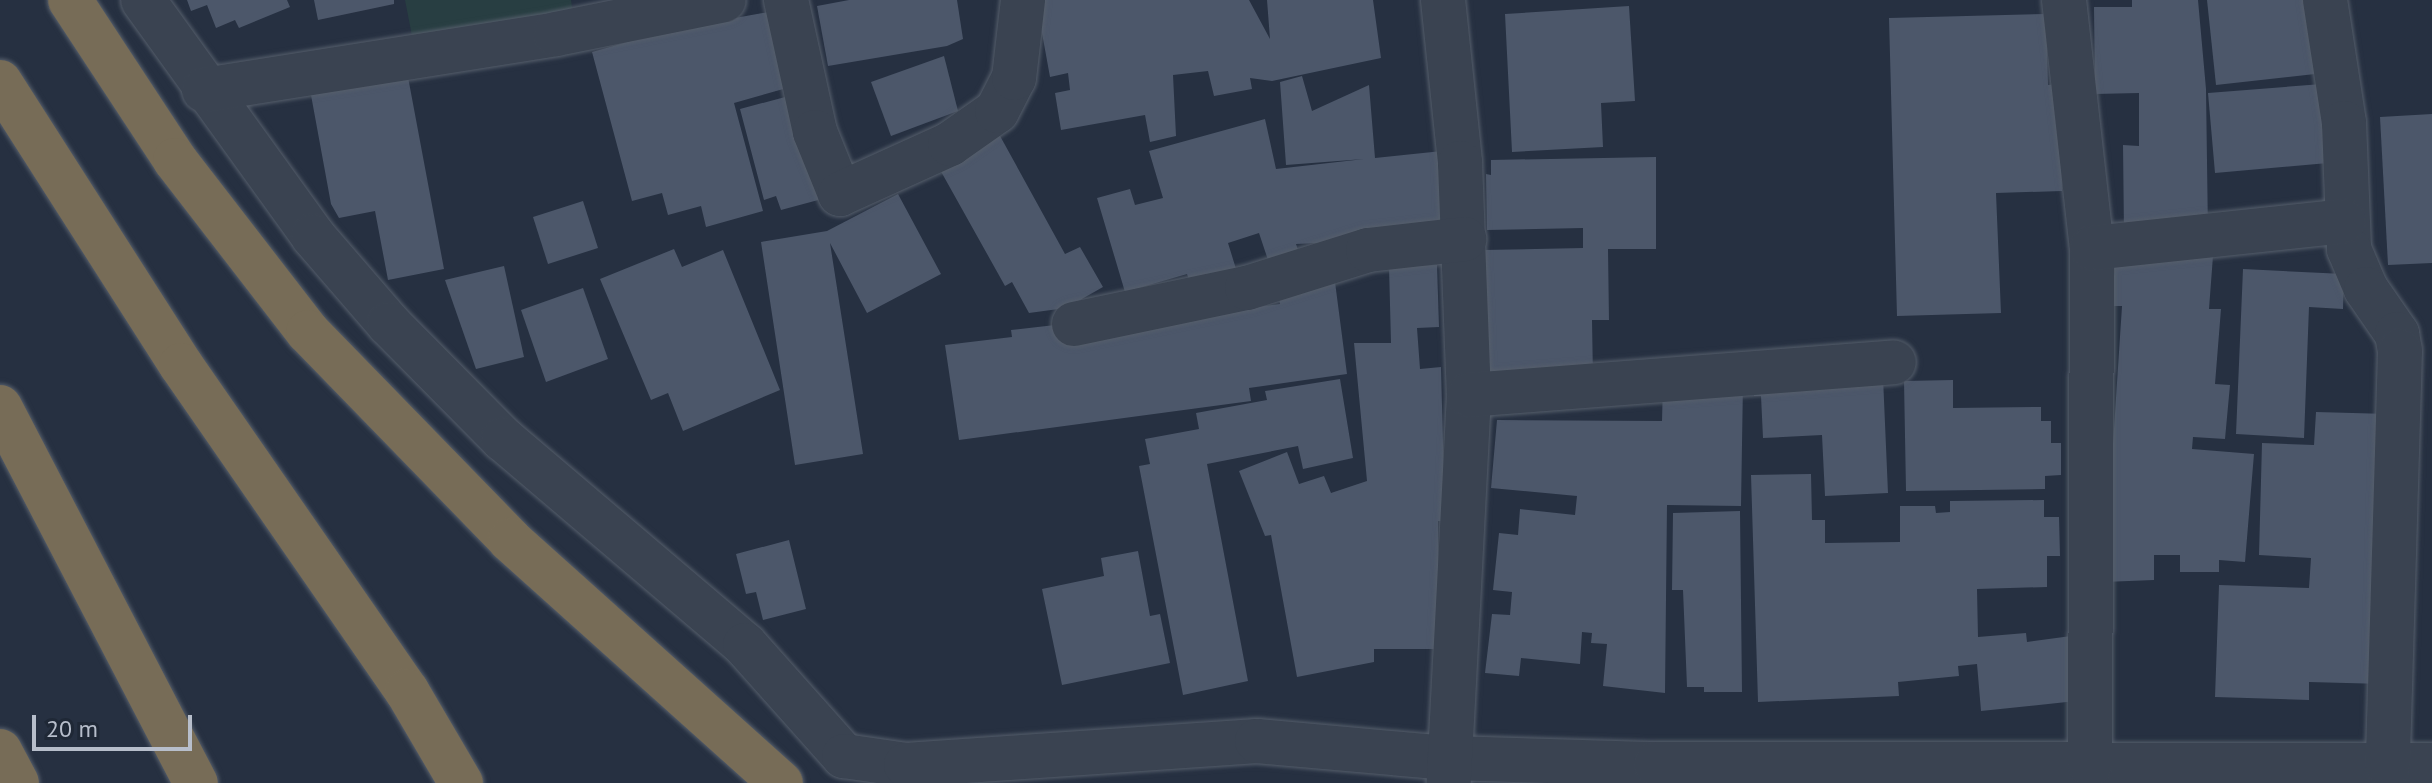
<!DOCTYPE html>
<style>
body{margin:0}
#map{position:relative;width:2432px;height:783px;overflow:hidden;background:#263041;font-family:"PT Sans",sans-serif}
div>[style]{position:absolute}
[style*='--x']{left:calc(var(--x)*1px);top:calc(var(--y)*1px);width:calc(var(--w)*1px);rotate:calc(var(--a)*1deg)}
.green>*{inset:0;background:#283e42}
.building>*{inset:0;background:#4c576a}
.roads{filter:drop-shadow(0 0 2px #555e6b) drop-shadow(0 0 2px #555e6b)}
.minor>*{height:44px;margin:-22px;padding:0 22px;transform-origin:22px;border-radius:22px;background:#3a4351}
.motorway>*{height:44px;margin:-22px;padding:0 22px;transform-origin:22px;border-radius:22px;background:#776c57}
span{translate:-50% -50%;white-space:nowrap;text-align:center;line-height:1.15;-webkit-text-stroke:6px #1f2836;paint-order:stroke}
.scale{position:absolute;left:32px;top:715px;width:160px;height:36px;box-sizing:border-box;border:4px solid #b7becb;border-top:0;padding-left:10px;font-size:24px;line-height:28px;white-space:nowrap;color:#b7becb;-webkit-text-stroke:6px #1f2836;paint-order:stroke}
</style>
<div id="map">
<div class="green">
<div style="clip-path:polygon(405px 0,571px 0,574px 23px,414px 46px)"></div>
</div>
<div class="building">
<div style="clip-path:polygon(187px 0,287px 0,290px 7px,239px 28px,235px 20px,216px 28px,207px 5px,191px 11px)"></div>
<div style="clip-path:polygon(314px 0,394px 0,394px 4px,318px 20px)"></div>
<div style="clip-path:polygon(849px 0,957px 0,963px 39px,947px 46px,828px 66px,817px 6px)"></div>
<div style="clip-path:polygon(1036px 0,1249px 0,1270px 39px,1267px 0,1373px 0,1381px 58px,1272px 81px,1250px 78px,1252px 89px,1214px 96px,1208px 71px,1173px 75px,1176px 136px,1150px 142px,1145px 115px,1061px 130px,1055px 93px,1070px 90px,1068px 73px,1050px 77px)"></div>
<div style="clip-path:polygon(2132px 0,2198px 0,2206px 89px,2208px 233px,2124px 234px,2123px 145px,2139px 146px,2139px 93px,2095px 94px,2094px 7px,2132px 7px)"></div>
<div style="clip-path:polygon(2207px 0,2316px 0,2324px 73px,2216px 85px)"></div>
<div style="clip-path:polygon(1629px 6px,1635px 101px,1601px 103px,1603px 147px,1512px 152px,1505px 14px)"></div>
<div style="clip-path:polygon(774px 11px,801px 84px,734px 103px,763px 211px,706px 227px,701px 206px,668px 215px,662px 193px,632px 201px,592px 52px,674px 29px)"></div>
<div style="clip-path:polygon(2046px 14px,2048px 85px,2060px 84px,2062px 191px,1996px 193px,2001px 313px,1897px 316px,1889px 18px)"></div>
<div style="clip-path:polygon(944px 56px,958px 111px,891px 136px,871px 82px)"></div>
<div style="clip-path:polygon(1302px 76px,1312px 111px,1369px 85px,1375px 158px,1442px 151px,1446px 233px,1361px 229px,1362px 241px,1296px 244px,1300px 256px,1270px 266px,1259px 233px,1228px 243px,1237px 272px,1191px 286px,1187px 274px,1125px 292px,1097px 198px,1130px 189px,1135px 205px,1163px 198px,1149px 151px,1265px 119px,1276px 169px,1364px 159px,1286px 165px,1280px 82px)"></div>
<div style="clip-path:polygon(408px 77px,444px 269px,388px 280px,375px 211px,339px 218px,331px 204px,311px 95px)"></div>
<div style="clip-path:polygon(2322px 84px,2328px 163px,2215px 173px,2208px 93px)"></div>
<div style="clip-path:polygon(800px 93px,822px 199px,781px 210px,776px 196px,764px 200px,740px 109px)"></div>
<div style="clip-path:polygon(2432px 114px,2432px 263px,2388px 265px,2380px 117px)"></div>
<div style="clip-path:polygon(994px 125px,1065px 254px,1080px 247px,1103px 287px,1066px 308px,1029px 313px,1012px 282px,1005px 286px,934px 159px)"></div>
<div style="clip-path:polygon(1656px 157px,1656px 249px,1608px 249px,1609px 320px,1592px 320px,1593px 378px,1486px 371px,1483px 250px,1583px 248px,1583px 228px,1487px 230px,1486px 174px,1491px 175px,1491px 160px)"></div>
<div style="clip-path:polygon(898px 194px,941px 274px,867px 313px,830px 243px,863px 454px,795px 465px,761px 242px,827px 231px)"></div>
<div style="clip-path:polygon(583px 201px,598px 248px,548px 264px,533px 217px)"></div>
<div style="clip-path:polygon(2116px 248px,2213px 256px,2209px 309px,2221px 309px,2215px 384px,2230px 385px,2225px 439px,2193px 437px,2192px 449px,2254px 454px,2245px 562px,2219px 560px,2219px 572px,2180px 572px,2180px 555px,2154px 555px,2154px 580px,2104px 582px,2122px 306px,2112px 306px)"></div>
<div style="clip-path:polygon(674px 249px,682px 267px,723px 250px,780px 390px,683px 431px,668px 393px,651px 400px,600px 279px)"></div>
<div style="clip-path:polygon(1437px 265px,1439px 327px,1417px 328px,1420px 369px,1441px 367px,1445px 521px,1438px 521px,1438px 649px,1374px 649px,1374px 662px,1297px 677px,1271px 535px,1265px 536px,1239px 471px,1287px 452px,1299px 484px,1324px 476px,1331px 493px,1367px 481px,1354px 343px,1391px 343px,1389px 267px)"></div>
<div style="clip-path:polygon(504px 266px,524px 357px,476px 369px,445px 280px)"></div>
<div style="clip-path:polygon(2243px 269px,2344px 274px,2343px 309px,2309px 307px,2304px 438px,2236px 434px)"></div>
<div style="clip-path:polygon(1335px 282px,1347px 374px,1249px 388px,1251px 401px,959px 440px,945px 345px,1012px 337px,1011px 330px,1055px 325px,1056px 334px,1280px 304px,1278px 290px)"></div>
<div style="clip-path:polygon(583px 288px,608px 359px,546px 382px,521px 310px)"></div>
<div style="clip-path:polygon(1883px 377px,1888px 493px,1825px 496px,1822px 435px,1763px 438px,1761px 396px,1754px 396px,1752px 384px)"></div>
<div style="clip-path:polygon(1340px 379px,1353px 458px,1303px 469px,1298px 446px,1207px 464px,1248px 681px,1183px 695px,1139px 466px,1150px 464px,1145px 439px,1199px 429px,1196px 413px,1267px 400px,1265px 391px)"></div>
<div style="clip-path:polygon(1953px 380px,1953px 408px,2041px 407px,2041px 421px,2051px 421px,2051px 443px,2061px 443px,2061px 475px,2045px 476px,2045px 489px,1906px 491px,1904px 381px)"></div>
<div style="clip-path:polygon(1663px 382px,1743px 383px,1741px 506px,1667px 505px,1665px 693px,1603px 686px,1607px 644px,1591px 643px,1592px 633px,1582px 632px,1580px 664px,1521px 658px,1519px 676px,1485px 673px,1492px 614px,1510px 615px,1512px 592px,1493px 590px,1499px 533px,1518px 535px,1520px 509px,1575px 515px,1577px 496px,1491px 488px,1497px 420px,1662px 421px)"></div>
<div style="clip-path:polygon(2316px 412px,2389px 414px,2384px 684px,2309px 682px,2309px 700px,2215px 697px,2219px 585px,2309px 588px,2311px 558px,2259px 555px,2262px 443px,2314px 445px)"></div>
<div style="clip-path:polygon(1811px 474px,1812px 520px,1825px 520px,1825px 543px,1900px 542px,1900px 506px,1935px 506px,1936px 513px,1950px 512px,1950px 501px,2044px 500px,2044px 517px,2059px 517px,2060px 556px,2047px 556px,2047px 587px,1977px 589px,1978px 637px,2026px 633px,2027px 642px,2071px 636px,2076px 701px,1981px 711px,1977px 664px,1958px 666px,1959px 676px,1898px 682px,1899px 696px,1758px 702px,1751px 475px)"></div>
<div style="clip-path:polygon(1740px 511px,1742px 692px,1704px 692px,1704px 687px,1687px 687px,1683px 590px,1672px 590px,1673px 513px)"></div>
<div style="clip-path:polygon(789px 540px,806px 609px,763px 620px,756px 592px,746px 594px,736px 554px)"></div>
<div style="clip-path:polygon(1138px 551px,1150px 616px,1160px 614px,1170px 663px,1062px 685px,1042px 589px,1104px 576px,1101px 558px)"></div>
</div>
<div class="roads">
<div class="minor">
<div style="--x:143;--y:0;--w:291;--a:54.2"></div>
<div style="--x:313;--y:236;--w:116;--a:49.2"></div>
<div style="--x:389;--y:324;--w:162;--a:45.3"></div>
<div style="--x:503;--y:439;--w:318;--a:40.4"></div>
<div style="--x:745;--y:645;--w:149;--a:48.3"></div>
<div style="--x:844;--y:756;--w:63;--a:8.3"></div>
<div style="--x:906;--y:765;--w:352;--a:-3.9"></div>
<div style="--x:1257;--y:741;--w:193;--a:5.1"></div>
<div style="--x:1449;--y:758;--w:207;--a:1.7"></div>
<div style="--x:1656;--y:764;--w:776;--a:0.07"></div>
<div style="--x:786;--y:0;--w:135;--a:77.6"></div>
<div style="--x:815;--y:132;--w:67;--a:68"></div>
<div style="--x:840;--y:194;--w:121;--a:-24.4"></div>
<div style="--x:950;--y:144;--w:57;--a:-35.1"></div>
<div style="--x:997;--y:111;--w:37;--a:-63"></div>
<div style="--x:1014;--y:78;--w:79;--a:-83.4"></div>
<div style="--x:1443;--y:0;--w:164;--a:84"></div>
<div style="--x:1460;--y:163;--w:232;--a:87.8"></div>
<div style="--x:1469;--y:395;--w:389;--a:93"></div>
<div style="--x:2064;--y:0;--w:250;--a:83.6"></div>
<div style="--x:2092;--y:248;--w:517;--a:90.22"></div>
<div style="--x:2325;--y:0;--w:124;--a:81.2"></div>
<div style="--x:2344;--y:123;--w:126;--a:87.7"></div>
<div style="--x:2349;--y:249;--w:43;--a:67"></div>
<div style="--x:2366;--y:289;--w:55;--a:55.4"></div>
<div style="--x:2397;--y:334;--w:17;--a:80"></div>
<div style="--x:2400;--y:351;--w:415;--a:91.7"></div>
<div style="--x:204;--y:90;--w:356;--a:-9"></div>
<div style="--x:556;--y:34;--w:171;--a:-11.4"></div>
<div style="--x:2092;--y:248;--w:253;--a:-6.1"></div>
<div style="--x:1074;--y:324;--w:177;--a:-11.8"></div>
<div style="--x:1247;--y:288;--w:127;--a:-17.4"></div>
<div style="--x:1368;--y:250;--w:97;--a:-6.5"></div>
<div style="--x:1469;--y:395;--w:426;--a:-4.4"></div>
</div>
<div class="motorway">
<div style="--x:70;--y:0;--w:191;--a:56.7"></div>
<div style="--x:175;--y:160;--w:217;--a:52.3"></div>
<div style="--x:308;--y:332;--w:290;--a:45.8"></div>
<div style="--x:510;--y:540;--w:364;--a:41.9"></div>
<div style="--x:0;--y:82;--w:336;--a:57.4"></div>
<div style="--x:181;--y:365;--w:397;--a:55.3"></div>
<div style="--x:407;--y:691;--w:107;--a:59.6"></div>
<div style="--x:0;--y:407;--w:424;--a:62.5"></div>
<div style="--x:0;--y:751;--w:36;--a:62"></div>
</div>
</div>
<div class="scale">20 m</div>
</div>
